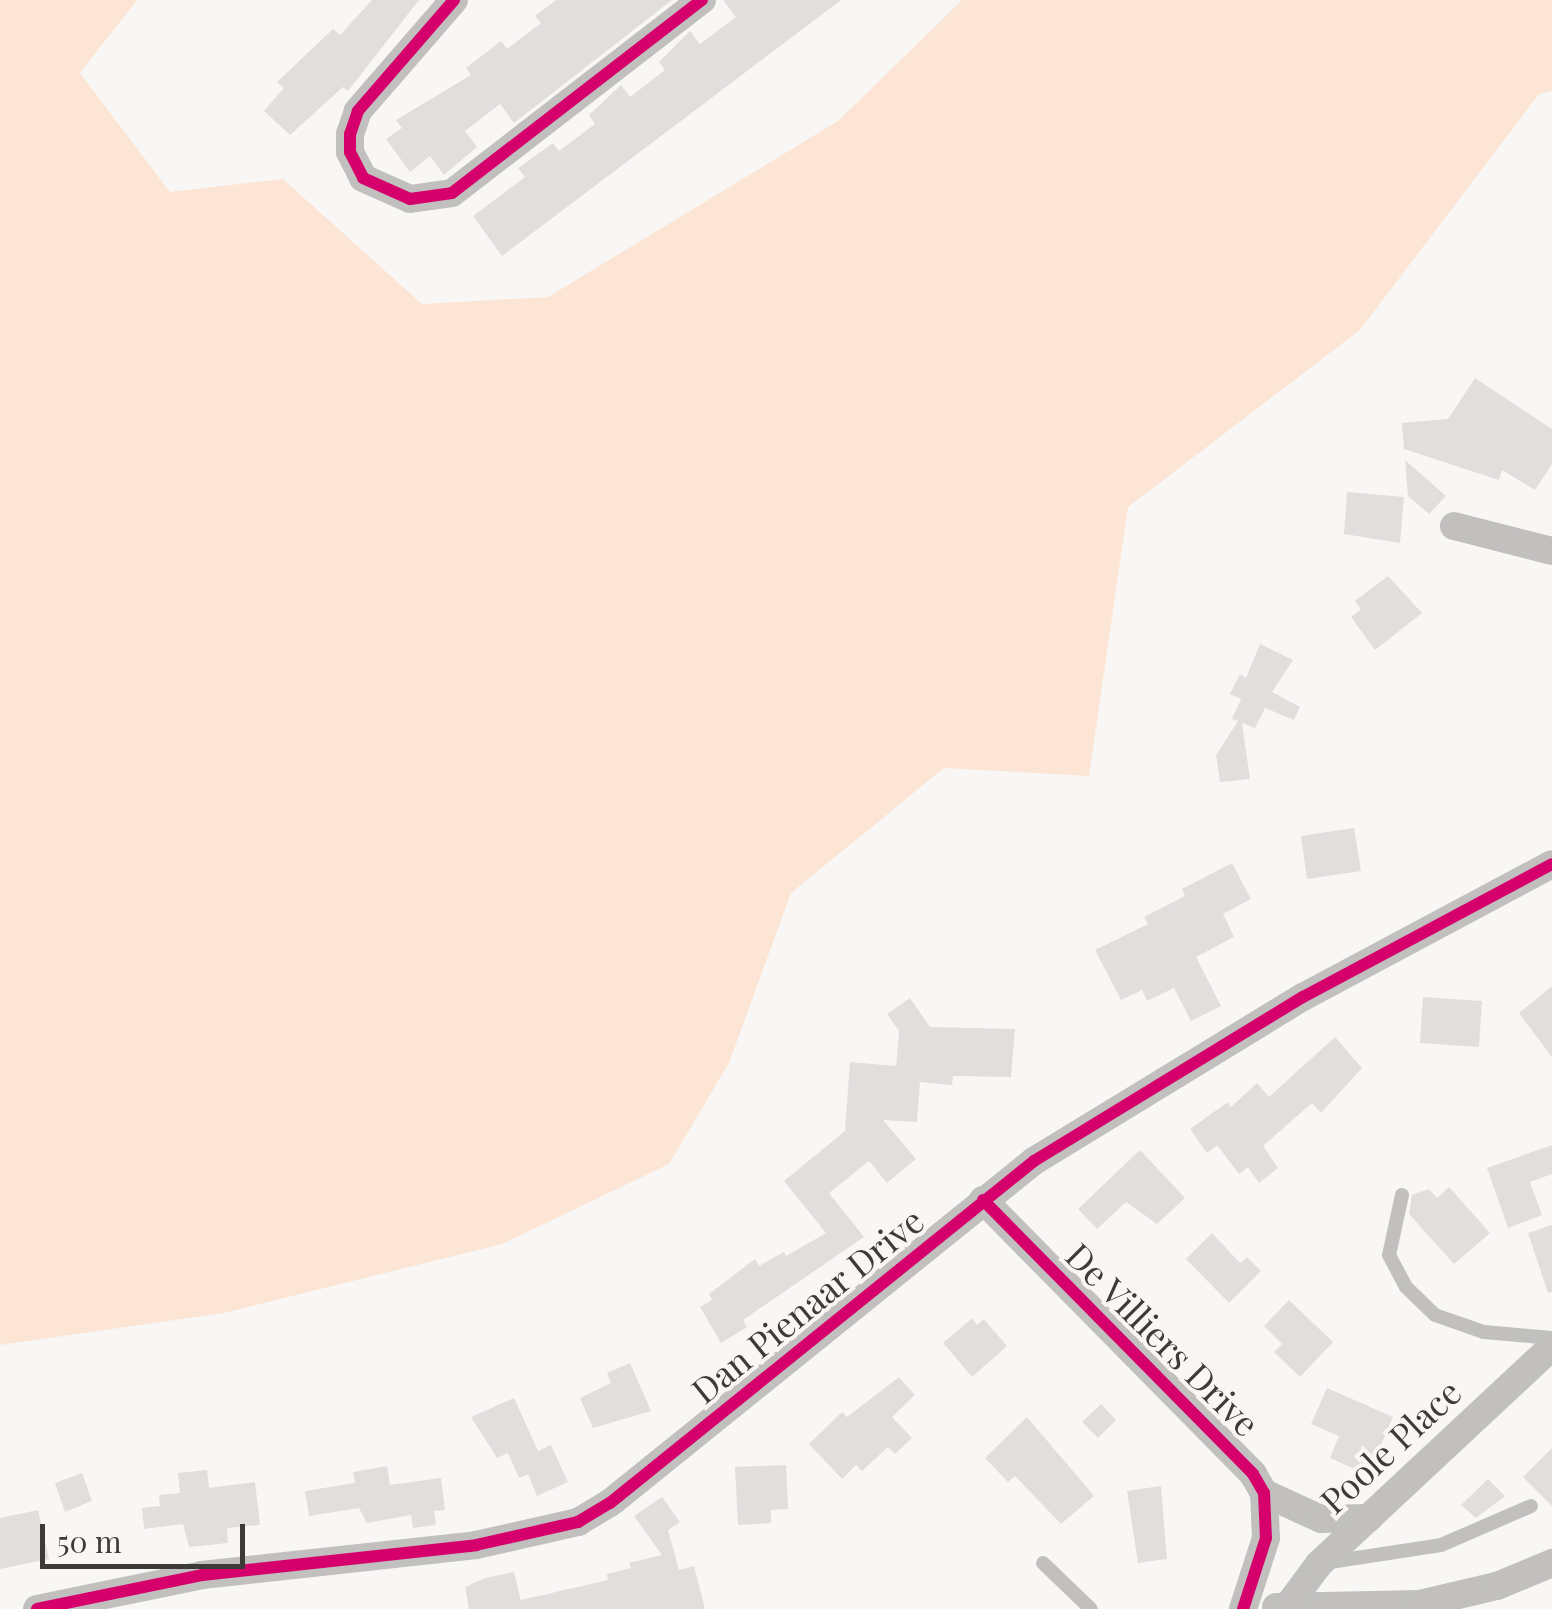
<!DOCTYPE html>
<style>
body{margin:0}
#map{position:relative;width:1552px;height:1609px;overflow:hidden;background:#f9f7f5;font-family:"Playfair Display",serif}
div>[style]{position:absolute}
[style*='--x']{left:calc(var(--x)*1px);top:calc(var(--y)*1px);width:calc(var(--w)*1px);rotate:calc(var(--a)*1deg)}
.green>*{inset:0;background:#fce5d5}
.building>*{inset:0;background:#e1dfde}
.service>*{height:14px;margin:-7px;padding:0 7px;transform-origin:7px;border-radius:7px;background:#c1c0bf}
.minor>*{height:28px;margin:-14px;padding:0 14px;transform-origin:14px;border-radius:14px;background:#c1c0bf}
.cycleway>*{height:12px;margin:-6px;padding:0 6px;transform-origin:6px;border-radius:6px;background:#d6006c}
span{translate:-50% -50%;white-space:nowrap;text-align:center;line-height:1.15;-webkit-text-stroke:8px #fbf6f3;paint-order:stroke}
.street-label{font-size:35px;color:#3d3b3a}
.scale{position:absolute;left:40px;top:1524px;width:205px;height:45px;box-sizing:border-box;border:5px solid #3d3b3a;border-top:0;padding-left:12px;font-size:30px;line-height:35px;white-space:nowrap;color:#3d3b3a;-webkit-text-stroke:8px #fbf6f3;paint-order:stroke}
</style>
<div id="map">
<div class="green">
<div style="clip-path:polygon(0 0,137px 0,80px 73px,170px 192px,283px 179px,422px 304px,548px 297px,838px 121px,962px 0,1552px 0,1552px 91px,1539px 94px,1360px 330px,1128px 507px,1089px 776px,944px 768px,791px 893px,729px 1063px,669px 1164px,502px 1244px,224px 1313px,0 1345px)"></div>
</div>
<div class="building">
<div style="clip-path:polygon(372px 0,419px 0,348px 91px,343px 87px,290px 135px,264px 111px,284px 88px,277px 82px,333px 29px,340px 35px)"></div>
<div style="clip-path:polygon(556px 0,672px 0,514px 123px,500px 104px,465px 131px,477px 147px,444px 175px,430px 156px,410px 172px,386px 139px,402px 128px,396px 120px,471px 75px,466px 68px,501px 41px,507px 49px,541px 23px,535px 16px)"></div>
<div style="clip-path:polygon(723px 0,841px 0,502px 256px,473px 216px,525px 177px,518px 168px,553px 143px,559px 151px,595px 124px,589px 115px,621px 85px,630px 97px,665px 70px,659px 62px,690px 31px,700px 44px,736px 17px)"></div>
<div style="clip-path:polygon(1475px 378px,1552px 429px,1552px 464px,1535px 490px,1502px 470px,1499px 480px,1404px 449px,1402px 423px,1448px 419px)"></div>
<div style="clip-path:polygon(1405px 460px,1446px 496px,1429px 514px,1408px 496px)"></div>
<div style="clip-path:polygon(1347px 492px,1404px 497px,1400px 543px,1344px 534px)"></div>
<div style="clip-path:polygon(1388px 576px,1422px 613px,1375px 650px,1351px 617px,1361px 609px,1355px 601px)"></div>
<div style="clip-path:polygon(1260px 644px,1293px 660px,1272px 692px,1300px 707px,1294px 720px,1265px 708px,1255px 728px,1242px 723px,1250px 779px,1220px 782px,1216px 755px,1238px 721px,1232px 719px,1241px 699px,1230px 694px,1240px 674px,1246px 678px)"></div>
<div style="clip-path:polygon(1354px 828px,1361px 871px,1307px 879px,1301px 836px)"></div>
<div style="clip-path:polygon(1232px 863px,1251px 899px,1223px 914px,1234px 937px,1196px 957px,1221px 1006px,1191px 1021px,1174px 988px,1147px 1001px,1142px 990px,1121px 1000px,1095px 950px,1148px 924px,1144px 917px,1185px 896px,1182px 889px)"></div>
<div style="clip-path:polygon(1552px 986px,1552px 1057px,1519px 1013px)"></div>
<div style="clip-path:polygon(1423px 997px,1482px 1001px,1479px 1047px,1420px 1043px)"></div>
<div style="clip-path:polygon(910px 998px,930px 1027px,1015px 1029px,1011px 1077px,953px 1076px,952px 1085px,920px 1082px,917px 1122px,883px 1120px,916px 1159px,887px 1183px,869px 1161px,829px 1193px,864px 1237px,743px 1320px,747px 1327px,721px 1343px,700px 1307px,712px 1300px,709px 1294px,755px 1259px,759px 1266px,784px 1252px,786px 1256px,826px 1233px,784px 1181px,845px 1131px,850px 1062px,896px 1066px,899px 1031px,887px 1014px)"></div>
<div style="clip-path:polygon(1335px 1037px,1362px 1068px,1321px 1113px,1312px 1103px,1263px 1146px,1278px 1168px,1259px 1183px,1248px 1167px,1239px 1174px,1217px 1145px,1207px 1153px,1190px 1129px,1228px 1102px,1231px 1107px,1257px 1083px,1269px 1097px)"></div>
<div style="clip-path:polygon(1552px 1145px,1552px 1174px,1530px 1182px,1542px 1215px,1508px 1228px,1487px 1168px)"></div>
<div style="clip-path:polygon(1140px 1150px,1185px 1198px,1157px 1224px,1126px 1202px,1097px 1229px,1078px 1209px)"></div>
<div style="clip-path:polygon(1449px 1187px,1490px 1233px,1454px 1264px,1409px 1214px,1412px 1195px,1429px 1189px,1437px 1198px)"></div>
<div style="clip-path:polygon(1552px 1225px,1552px 1292px,1548px 1293px,1528px 1233px)"></div>
<div style="clip-path:polygon(1212px 1233px,1240px 1263px,1247px 1257px,1261px 1271px,1229px 1303px,1186px 1259px)"></div>
<div style="clip-path:polygon(1289px 1300px,1333px 1342px,1300px 1377px,1274px 1352px,1282px 1344px,1264px 1326px)"></div>
<div style="clip-path:polygon(972px 1318px,977px 1325px,984px 1319px,1007px 1346px,972px 1377px,943px 1343px)"></div>
<div style="clip-path:polygon(630px 1363px,651px 1411px,593px 1428px,580px 1398px,611px 1383px,607px 1373px)"></div>
<div style="clip-path:polygon(899px 1377px,915px 1395px,892px 1417px,912px 1438px,895px 1454px,888px 1447px,862px 1471px,856px 1465px,842px 1479px,809px 1444px,842px 1412px,847px 1417px)"></div>
<div style="clip-path:polygon(1327px 1388px,1393px 1417px,1368px 1475px,1330px 1458px,1339px 1436px,1311px 1424px)"></div>
<div style="clip-path:polygon(514px 1398px,538px 1451px,551px 1445px,568px 1482px,537px 1496px,528px 1474px,519px 1478px,508px 1453px,497px 1458px,471px 1417px)"></div>
<div style="clip-path:polygon(1101px 1404px,1116px 1420px,1098px 1438px,1082px 1422px)"></div>
<div style="clip-path:polygon(1027px 1417px,1094px 1496px,1061px 1524px,1015px 1476px,1008px 1482px,985px 1458px)"></div>
<div style="clip-path:polygon(1552px 1448px,1552px 1506px,1523px 1477px)"></div>
<div style="clip-path:polygon(786px 1465px,788px 1509px,771px 1510px,771px 1523px,738px 1525px,735px 1467px)"></div>
<div style="clip-path:polygon(387px 1466px,390px 1485px,441px 1478px,445px 1510px,434px 1511px,436px 1525px,413px 1528px,411px 1515px,367px 1523px,359px 1508px,309px 1516px,305px 1491px,355px 1483px,353px 1472px)"></div>
<div style="clip-path:polygon(207px 1470px,209px 1488px,255px 1482px,260px 1525px,227px 1528px,228px 1543px,189px 1547px,183px 1524px,144px 1529px,142px 1508px,160px 1506px,159px 1495px,180px 1493px,178px 1473px)"></div>
<div style="clip-path:polygon(82px 1473px,92px 1501px,65px 1512px,55px 1483px)"></div>
<div style="clip-path:polygon(1488px 1479px,1505px 1496px,1476px 1518px,1461px 1505px)"></div>
<div style="clip-path:polygon(1161px 1486px,1167px 1559px,1138px 1563px,1127px 1491px)"></div>
<div style="clip-path:polygon(662px 1497px,680px 1522px,668px 1530px,679px 1570px,694px 1566px,705px 1609px,469px 1609px,465px 1587px,485px 1578px,514px 1572px,522px 1606px,521px 1600px,608px 1580px,607px 1574px,631px 1568px,629px 1563px,662px 1555px,634px 1516px)"></div>
<div style="clip-path:polygon(38px 1510px,49px 1559px,0 1569px,0 1518px)"></div>
</div>
<div class="service">
<div style="--x:1402;--y:1195;--w:61;--a:102.2"></div>
<div style="--x:1389;--y:1255;--w:36;--a:62"></div>
<div style="--x:1406;--y:1287;--w:40;--a:44"></div>
<div style="--x:1435;--y:1315;--w:52;--a:19.1"></div>
<div style="--x:1484;--y:1332;--w:68;--a:5"></div>
<div style="--x:1330;--y:1562;--w:112;--a:-8.7"></div>
<div style="--x:1441;--y:1545;--w:98;--a:-23.4"></div>
<div style="--x:1043;--y:1563;--w:66;--a:43.8"></div>
</div>
<div class="minor">
<div style="--x:454;--y:0;--w:147;--a:130.9"></div>
<div style="--x:358;--y:111;--w:24;--a:109"></div>
<div style="--x:350;--y:134;--w:18;--a:90"></div>
<div style="--x:350;--y:152;--w:29;--a:63"></div>
<div style="--x:363;--y:178;--w:51;--a:24.1"></div>
<div style="--x:410;--y:199;--w:42;--a:-8.1"></div>
<div style="--x:452;--y:193;--w:316;--a:-37.7"></div>
<div style="--x:1454;--y:526;--w:101;--a:14.3"></div>
<div style="--x:983;--y:1200;--w:385;--a:45.4"></div>
<div style="--x:1253;--y:1474;--w:22;--a:60"></div>
<div style="--x:1264;--y:1493;--w:45;--a:87.5"></div>
<div style="--x:1266;--y:1538;--w:75;--a:107.9"></div>
<div style="--x:1264;--y:1493;--w:63;--a:24.5"></div>
<div style="--x:1321;--y:1519;--w:48;--a:-1.2"></div>
<div style="--x:1276;--y:1607;--w:144;--a:-1.2"></div>
<div style="--x:1420;--y:1604;--w:79;--a:-13.2"></div>
<div style="--x:1497;--y:1586;--w:60;--a:-22.7"></div>
<div style="--x:1287;--y:1607;--w:54;--a:-53.3"></div>
<div style="--x:1319;--y:1564;--w:318;--a:-43"></div>
<div style="--x:37;--y:1609;--w:168;--a:-11.6"></div>
<div style="--x:202;--y:1575;--w:276;--a:-6.2"></div>
<div style="--x:476;--y:1545;--w:105;--a:-12.7"></div>
<div style="--x:578;--y:1522;--w:37;--a:-31"></div>
<div style="--x:610;--y:1503;--w:545;--a:-38.89"></div>
<div style="--x:1034;--y:1161;--w:315;--a:-31.4"></div>
<div style="--x:1303;--y:997;--w:282;--a:-28.1"></div>
</div>
<div class="cycleway">
<div style="--x:454;--y:0;--w:147;--a:130.9"></div>
<div style="--x:358;--y:111;--w:24;--a:109"></div>
<div style="--x:350;--y:134;--w:18;--a:90"></div>
<div style="--x:350;--y:152;--w:29;--a:63"></div>
<div style="--x:363;--y:178;--w:51;--a:24.1"></div>
<div style="--x:410;--y:199;--w:42;--a:-8.1"></div>
<div style="--x:452;--y:193;--w:316;--a:-37.7"></div>
<div style="--x:983;--y:1200;--w:385;--a:45.4"></div>
<div style="--x:1253;--y:1474;--w:22;--a:60"></div>
<div style="--x:1264;--y:1493;--w:45;--a:87.5"></div>
<div style="--x:1266;--y:1538;--w:75;--a:107.9"></div>
<div style="--x:37;--y:1609;--w:168;--a:-11.6"></div>
<div style="--x:202;--y:1575;--w:276;--a:-6.2"></div>
<div style="--x:476;--y:1545;--w:105;--a:-12.7"></div>
<div style="--x:578;--y:1522;--w:37;--a:-31"></div>
<div style="--x:610;--y:1503;--w:545;--a:-38.89"></div>
<div style="--x:1034;--y:1161;--w:315;--a:-31.4"></div>
<div style="--x:1303;--y:997;--w:282;--a:-28.1"></div>
</div>
<div class="street-label">
<span style="left:807px;top:1305px;rotate:-39deg">Dan Pienaar Drive</span>
<span style="left:1163px;top:1339px;rotate:45deg">De Villiers Drive</span>
<span style="left:1390px;top:1446px;rotate:-43deg">Poole Place</span>
</div>
<div class="scale">50 m</div>
</div>
